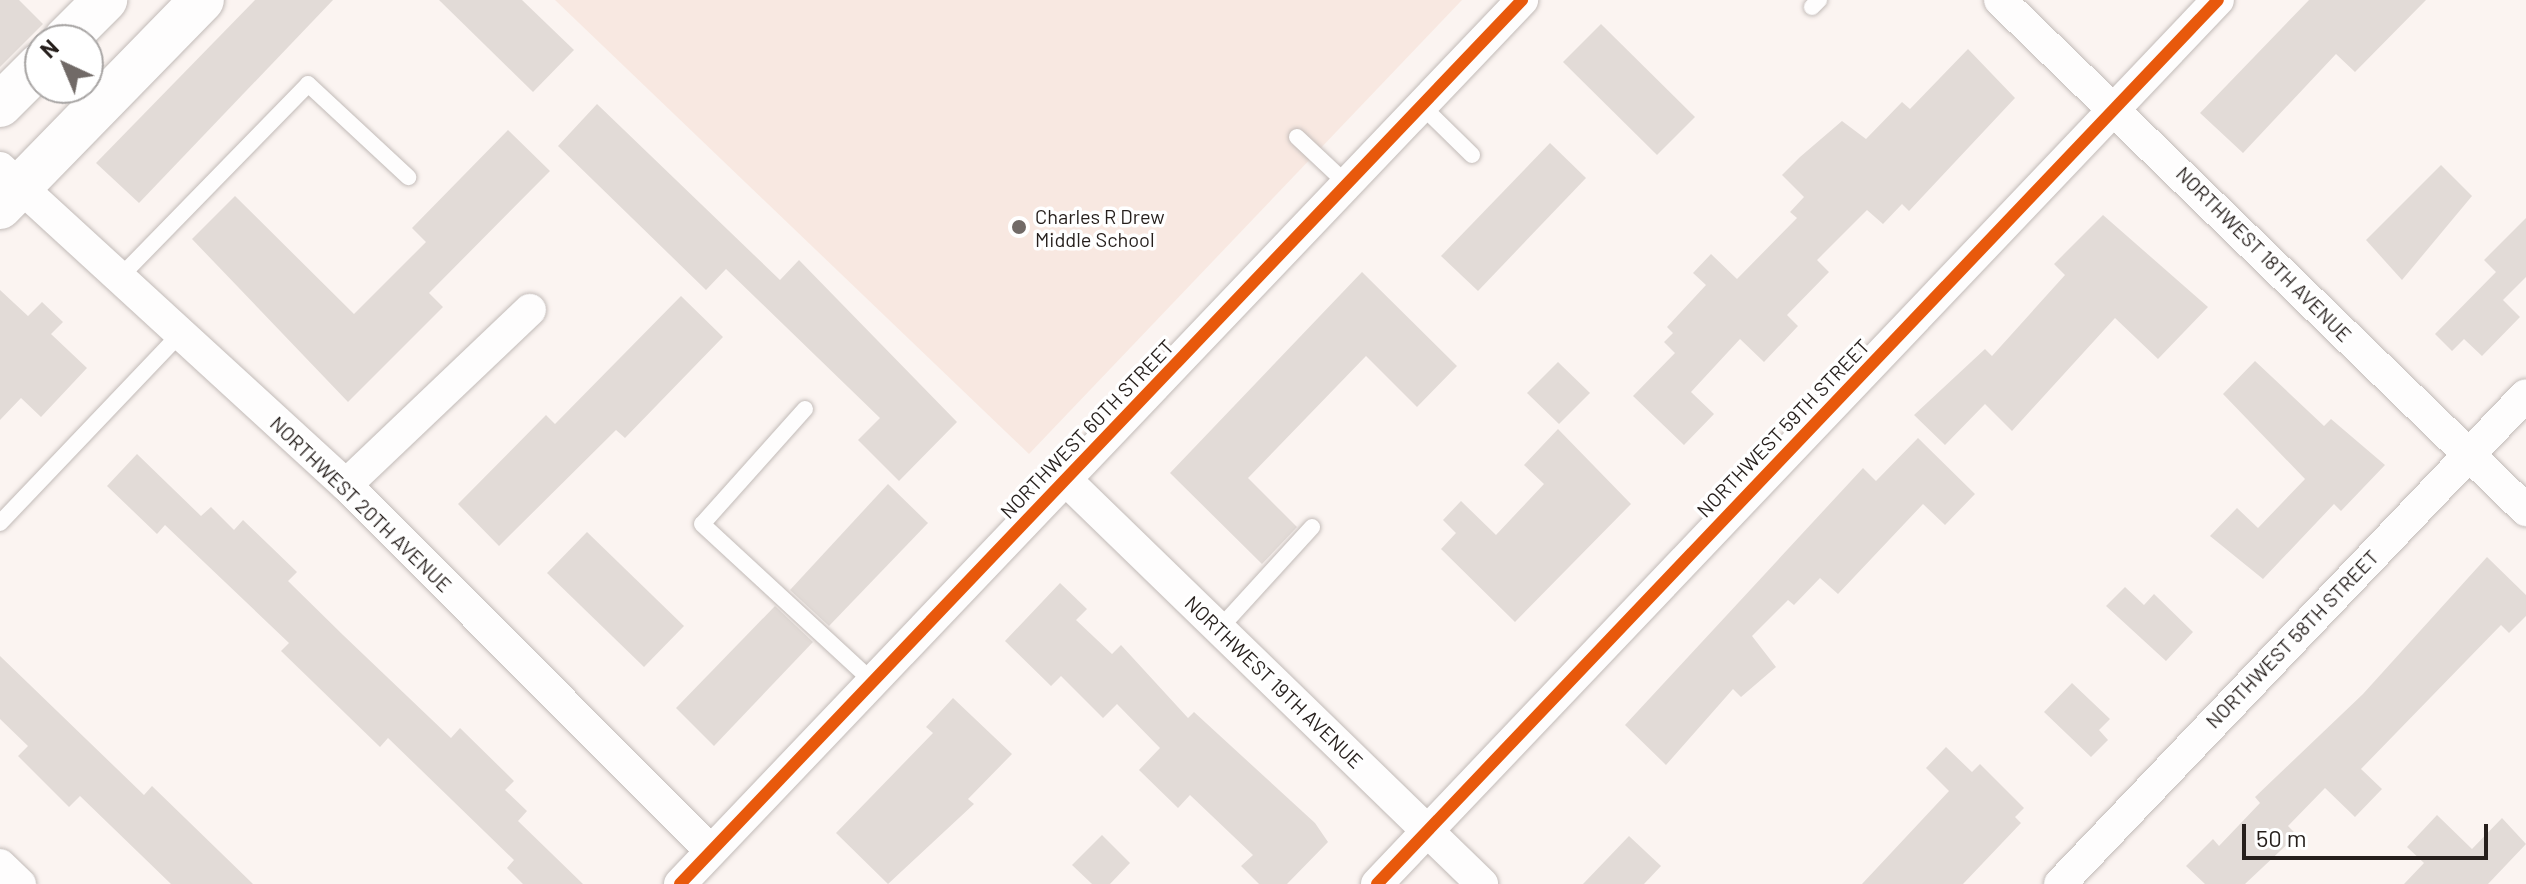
<!DOCTYPE html>
<style>
body{margin:0}
#map{position:relative;width:2526px;height:884px;overflow:hidden;background:#fbf4f1;font-family:Barlow,sans-serif}
div>[style]{position:absolute}
[style*='--x']{left:calc(var(--x)*1px);top:calc(var(--y)*1px);width:calc(var(--w)*1px);rotate:calc(var(--a)*1deg)}
.built>*{inset:0;background:#f8e8e1}
.building>*{inset:0;background:#e2dbd7}
.roads{filter:drop-shadow(0 0 2px #c2bbb8) drop-shadow(0 0 2px #c2bbb8)}
.lane>*{height:16px;margin:-8px;padding:0 8px;transform-origin:8px;border-radius:8px;background:#fefdfd}
.street>*{height:32px;margin:-16px;padding:0 16px;transform-origin:16px;border-radius:16px;background:#fefdfd}
.secondary>*{height:44px;margin:-22px;padding:0 22px;transform-origin:22px;border-radius:22px;background:#fefdfd}
.cycleway>*{height:12px;margin:-6px;padding:0 6px;transform-origin:6px;border-radius:6px;background:#e8590c}
.dots>*{width:22px;height:22px;translate:-50% -50%;box-sizing:border-box;border:4px solid #fff;border-radius:50%}
span{translate:-50% -50%;white-space:nowrap;text-align:center;line-height:1.15;-webkit-text-stroke:7px #fff;paint-order:stroke}
.poi-label{font-size:20px;color:#261f1c}
.left{translate:0 -50%;text-align:left}
.street-label{font-size:20px;color:#261f1c}
.north{position:absolute;left:24px;top:24px;width:80px;height:80px;box-sizing:border-box;background:#fff;border:2px solid #a8a5a4;border-radius:50%;rotate:316deg;font-size:22px;font-weight:700;line-height:32px;text-align:center;color:#261f1c}
.north::after{content:'';display:block;margin:auto;width:28px;height:36px;background:#716a67;clip-path:polygon(50% 0,100% 100%,50% 72%,0 100%)}
.scale{position:absolute;left:2242px;top:824px;width:246px;height:36px;box-sizing:border-box;border:4px solid #261f1c;border-top:0;padding-left:10px;font-size:24px;line-height:28px;white-space:nowrap;color:#261f1c;-webkit-text-stroke:6px #fff;paint-order:stroke}
</style>
<div id="map">
<div class="built">
<div style="clip-path:polygon(555px 0,1462px 0,1029px 454px)"></div>
</div>
<div class="building">
<div style="clip-path:polygon(0 0,19px 0,43px 24px,0 67px)"></div>
<div style="clip-path:polygon(255px 0,333px 0,139px 203px,96px 163px)"></div>
<div style="clip-path:polygon(439px 0,522px 0,574px 50px,533px 92px)"></div>
<div style="clip-path:polygon(2309px 0,2426px 0,2355px 72px,2336px 54px,2243px 153px,2200px 113px)"></div>
<div style="clip-path:polygon(1601px 24px,1695px 117px,1657px 155px,1563px 62px)"></div>
<div style="clip-path:polygon(1968px 49px,2015px 98px,1909px 211px,1902px 204px,1883px 224px,1867px 210px,1817px 260px,1829px 272px,1787px 315px,1798px 326px,1764px 362px,1740px 339px,1691px 392px,1714px 414px,1684px 445px,1633px 396px,1675px 353px,1664px 342px,1673px 333px,1667px 327px,1706px 285px,1693px 273px,1711px 254px,1737px 279px,1797px 218px,1790px 212px,1804px 197px,1782px 175px,1800px 157px,1842px 121px,1866px 139px,1902px 102px,1910px 109px)"></div>
<div style="clip-path:polygon(597px 104px,780px 280px,799px 260px,957px 422px,899px 481px,858px 440px,880px 418px,726px 269px,706px 290px,558px 146px)"></div>
<div style="clip-path:polygon(508px 130px,550px 171px,429px 293px,443px 307px,348px 402px,192px 239px,235px 196px,354px 314px,426px 242px,412px 228px)"></div>
<div style="clip-path:polygon(1550px 143px,1586px 178px,1478px 291px,1441px 256px)"></div>
<div style="clip-path:polygon(2441px 165px,2472px 196px,2402px 280px,2366px 240px)"></div>
<div style="clip-path:polygon(2103px 215px,2208px 307px,2158px 359px,2115px 318px,2012px 431px,1985px 404px,1945px 445px,1914px 415px,1985px 349px,1992px 356px,2065px 275px,2054px 264px)"></div>
<div style="clip-path:polygon(2526px 218px,2526px 277px,2503px 300px,2520px 317px,2482px 356px,2464px 339px,2452px 351px,2435px 334px,2496px 272px,2484px 260px)"></div>
<div style="clip-path:polygon(1362px 272px,1457px 366px,1417px 407px,1366px 356px,1248px 478px,1297px 527px,1262px 564px,1170px 473px)"></div>
<div style="clip-path:polygon(0 290px,28px 316px,42px 302px,63px 322px,51px 334px,87px 368px,41px 417px,21px 398px,0 420px)"></div>
<div style="clip-path:polygon(681px 296px,723px 337px,625px 438px,616px 430px,499px 546px,458px 504px,546px 415px,555px 424px)"></div>
<div style="clip-path:polygon(2255px 361px,2324px 426px,2331px 419px,2385px 465px,2341px 511px,2334px 504px,2263px 579px,2210px 536px,2237px 508px,2258px 528px,2305px 479px,2223px 394px)"></div>
<div style="clip-path:polygon(1558px 362px,1590px 393px,1559px 424px,1527px 393px)"></div>
<div style="clip-path:polygon(1558px 429px,1631px 504px,1515px 622px,1441px 549px,1456px 533px,1443px 520px,1461px 501px,1496px 535px,1544px 484px,1524px 465px)"></div>
<div style="clip-path:polygon(1918px 438px,1975px 494px,1945px 525px,1923px 504px,1838px 594px,1820px 578px,1794px 605px,1788px 600px,1752px 636px,1776px 667px,1741px 697px,1733px 689px,1666px 765px,1625px 725px,1863px 468px,1876px 481px)"></div>
<div style="clip-path:polygon(137px 454px,201px 516px,211px 507px,234px 530px,243px 520px,297px 572px,288px 581px,343px 635px,451px 738px,460px 728px,514px 781px,505px 790px,527px 811px,518px 821px,583px 884px,523px 884px,507px 868px,514px 860px,388px 738px,380px 747px,281px 651px,289px 643px,165px 525px,157px 534px,107px 486px)"></div>
<div style="clip-path:polygon(888px 484px,928px 523px,829px 626px,790px 590px)"></div>
<div style="clip-path:polygon(587px 532px,684px 626px,644px 667px,547px 573px)"></div>
<div style="clip-path:polygon(2487px 557px,2526px 595px,2526px 616px,2509px 633px,2501px 625px,2361px 769px,2382px 789px,2355px 817px,2325px 788px,2288px 826px,2297px 835px,2245px 884px,2205px 884px,2186px 866px,2213px 839px,2219px 846px,2260px 803px,2255px 797px,2363px 694px)"></div>
<div style="clip-path:polygon(1060px 583px,1087px 609px,1076px 620px,1112px 654px,1121px 645px,1188px 718px,1194px 712px,1315px 823px,1328px 842px,1287px 884px,1259px 884px,1241px 866px,1253px 855px,1190px 795px,1178px 808px,1139px 770px,1160px 748px,1117px 704px,1103px 718px,1061px 676px,1051px 686px,1005px 641px)"></div>
<div style="clip-path:polygon(2125px 587px,2144px 605px,2154px 594px,2193px 632px,2166px 661px,2106px 606px)"></div>
<div style="clip-path:polygon(775px 606px,813px 642px,714px 746px,676px 708px)"></div>
<div style="clip-path:polygon(0 656px,144px 795px,152px 786px,253px 884px,171px 884px,80px 796px,69px 807px,18px 756px,28px 746px,0 719px)"></div>
<div style="clip-path:polygon(2072px 683px,2110px 719px,2099px 730px,2108px 740px,2091px 757px,2044px 712px)"></div>
<div style="clip-path:polygon(953px 698px,1012px 754px,968px 799px,974px 804px,888px 884px,836px 833px,933px 733px,926px 727px)"></div>
<div style="clip-path:polygon(1946px 747px,1972px 772px,1980px 764px,2024px 808px,2015px 817px,2021px 823px,1963px 884px,1862px 884px,1949px 791px,1926px 768px)"></div>
<div style="clip-path:polygon(2437px 815px,2472px 849px,2502px 818px,2526px 844px,2488px 884px,2404px 884px,2424px 863px,2407px 847px)"></div>
<div style="clip-path:polygon(1102px 835px,1130px 863px,1110px 884px,1092px 884px,1072px 865px)"></div>
<div style="clip-path:polygon(1629px 836px,1661px 866px,1644px 884px,1583px 884px)"></div>
</div>
<div class="roads">
<div class="lane">
<div style="--x:1812;--y:7;--w:10;--a:-45"></div>
<div style="--x:1422;--y:106;--w:70;--a:44.4"></div>
<div style="--x:1297;--y:137;--w:69;--a:43.2"></div>
<div style="--x:118;--y:279;--w:272;--a:-45.7"></div>
<div style="--x:308;--y:84;--w:137;--a:42.9"></div>
<div style="--x:805;--y:409;--w:154;--a:131.8"></div>
<div style="--x:702;--y:524;--w:233;--a:42.7"></div>
<div style="--x:0;--y:523;--w:260;--a:-46.4"></div>
<div style="--x:1219;--y:629;--w:138;--a:-47.6"></div>
</div>
<div class="street">
<div style="--x:2000;--y:0;--w:733;--a:44.12"></div>
<div style="--x:0;--y:168;--w:469;--a:42.5"></div>
<div style="--x:346;--y:485;--w:517;--a:45.08"></div>
<div style="--x:1066;--y:480;--w:580;--a:44.16"></div>
<div style="--x:346;--y:485;--w:254;--a:-43.6"></div>
<div style="--x:0;--y:865;--w:28;--a:44"></div>
<div style="--x:680;--y:884;--w:1221;--a:-46.39"></div>
<div style="--x:1377;--y:884;--w:1220;--a:-46.43"></div>
<div style="--x:2060;--y:884;--w:675;--a:-46.38"></div>
</div>
<div class="secondary">
<div style="--x:65;--y:40;--w:57;--a:-45"></div>
<div style="--x:0;--y:105;--w:57;--a:-45"></div>
<div style="--x:0;--y:207;--w:289;--a:-45.7"></div>
</div>
</div>
<div class="cycleway">
<div style="--x:680;--y:884;--w:1221;--a:-46.39"></div>
<div style="--x:1377;--y:884;--w:1220;--a:-46.43"></div>
</div>
<div class="dots">
<div style="left:1019px;top:227px;background:#716a67"></div>
</div>
<div class="poi-label">
<span class="left" style="left:1035px;top:228px">Charles R Drew<br>Middle School</span>
</div>
<div class="street-label">
<span style="left:2264px;top:254px;rotate:45deg">NORTHWEST 18TH AVENUE</span>
<span style="left:1783px;top:428px;rotate:-46deg">NORTHWEST 59TH STREET</span>
<span style="left:1087px;top:429px;rotate:-46deg">NORTHWEST 60TH STREET</span>
<span style="left:361px;top:504px;rotate:44deg">NORTHWEST 20TH AVENUE</span>
<span style="left:2292px;top:639px;rotate:-46deg">NORTHWEST 58TH STREET</span>
<span style="left:1274px;top:682px;rotate:44deg">NORTHWEST 19TH AVENUE</span>
</div>
<div class="north">N</div>
<div class="scale">50 m</div>
</div>
